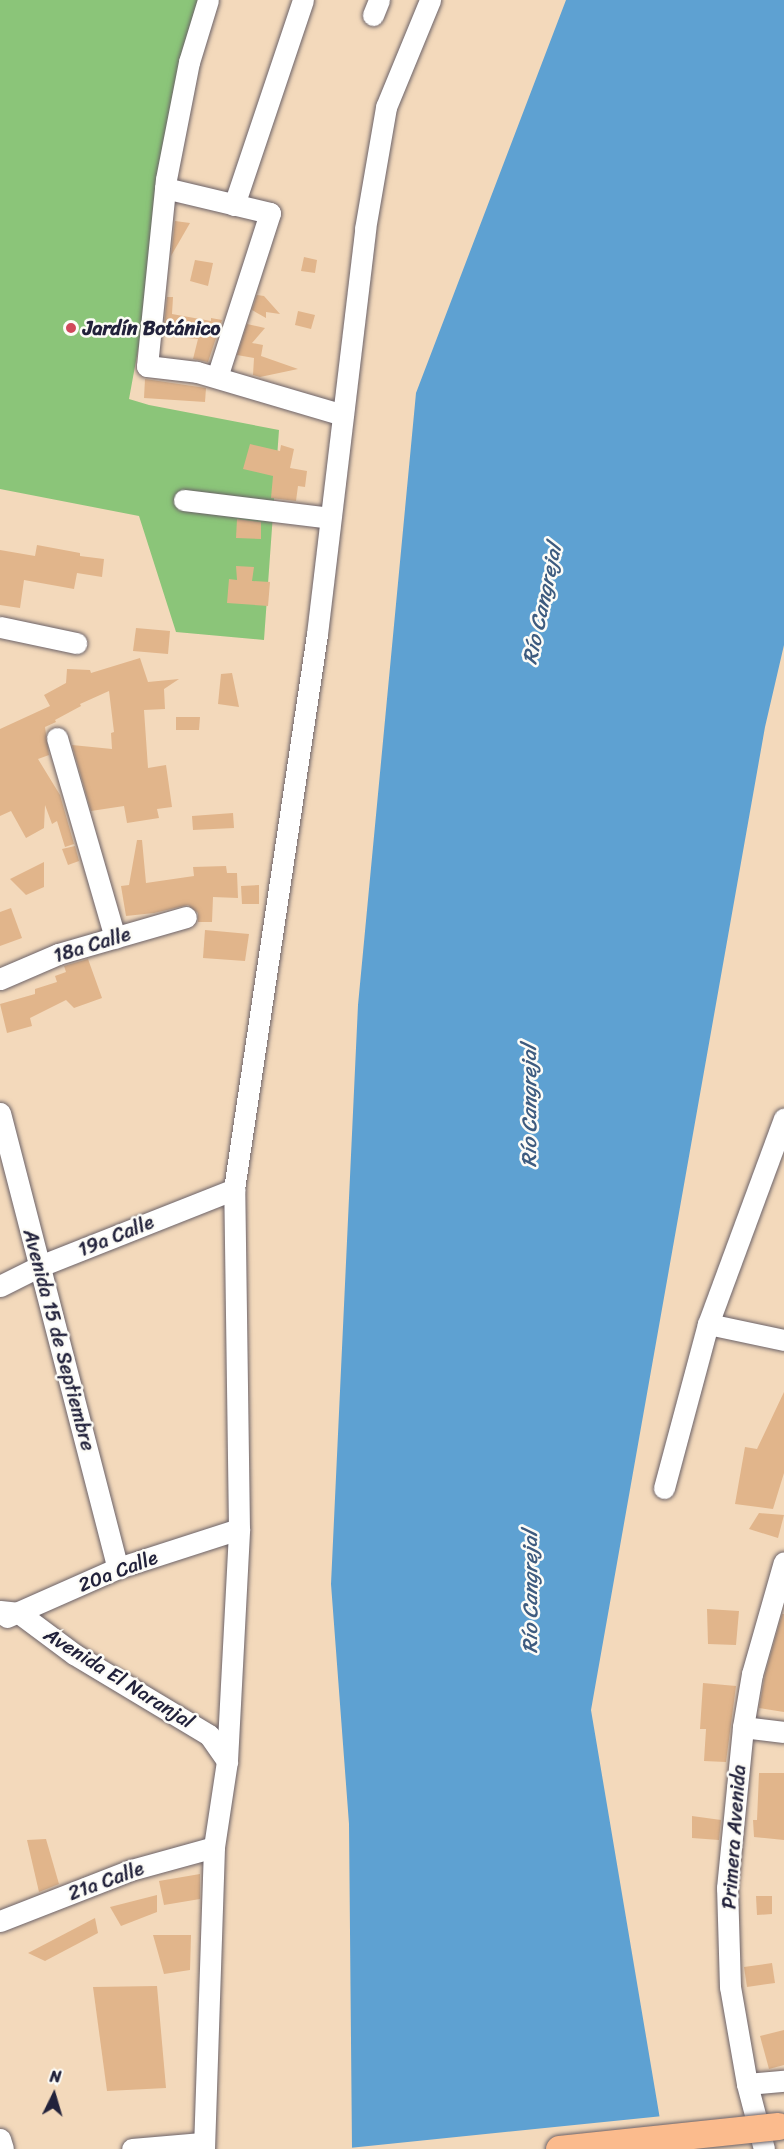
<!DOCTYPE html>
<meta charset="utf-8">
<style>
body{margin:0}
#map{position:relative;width:784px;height:2149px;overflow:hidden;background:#f3d9bb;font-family:Sriracha,sans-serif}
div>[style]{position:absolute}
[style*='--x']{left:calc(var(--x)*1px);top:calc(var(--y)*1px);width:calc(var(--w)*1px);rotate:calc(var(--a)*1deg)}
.green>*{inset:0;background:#8bc579}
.water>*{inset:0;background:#5ea1d2}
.pier>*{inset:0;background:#f3d9bb}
.building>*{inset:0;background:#e1b58b}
.roads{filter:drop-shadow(0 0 2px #6b6268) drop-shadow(0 0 2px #6b6268)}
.minor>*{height:21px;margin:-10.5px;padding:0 10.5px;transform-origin:10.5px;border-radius:10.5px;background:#fff}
.bridges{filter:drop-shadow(0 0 2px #6b6268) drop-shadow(0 0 2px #6b6268)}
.major-bridge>*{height:27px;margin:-13.5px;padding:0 13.5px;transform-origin:13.5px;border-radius:13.5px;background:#fbbb8d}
.dots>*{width:16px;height:16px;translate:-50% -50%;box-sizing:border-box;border:3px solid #fdfcf7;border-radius:50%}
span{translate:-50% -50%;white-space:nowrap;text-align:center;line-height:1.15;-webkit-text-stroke:5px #fdfcf7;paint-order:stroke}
.poi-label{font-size:20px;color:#22223b;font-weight:700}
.left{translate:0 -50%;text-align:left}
.street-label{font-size:20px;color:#22223b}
.water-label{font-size:21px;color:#3d5b7f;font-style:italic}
.north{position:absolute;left:24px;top:2065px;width:60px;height:60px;-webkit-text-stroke:4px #fdfcf7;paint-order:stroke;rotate:5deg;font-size:16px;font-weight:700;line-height:24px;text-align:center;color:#22223b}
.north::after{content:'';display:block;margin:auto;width:21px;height:27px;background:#22223b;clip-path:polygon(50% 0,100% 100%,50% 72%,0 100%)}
</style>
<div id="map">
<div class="green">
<div style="clip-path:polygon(0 0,219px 0,205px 43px,155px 257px,129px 399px,149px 405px,279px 430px,264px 640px,176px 632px,139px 516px,0 489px)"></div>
</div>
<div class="water">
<div style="clip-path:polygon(566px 0,784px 0,784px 645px,765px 727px,591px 1710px,665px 2149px,352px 2149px,349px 1824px,331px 1584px,358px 1005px,416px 393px)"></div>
</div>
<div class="pier">
<div style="clip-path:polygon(663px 2116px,668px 2149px,349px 2149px,349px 2148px)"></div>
</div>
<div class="building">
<div style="clip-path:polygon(175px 221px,190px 223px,171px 256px)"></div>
<div style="clip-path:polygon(304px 257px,317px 260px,315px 273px,301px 271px)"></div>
<div style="clip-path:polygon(195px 260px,213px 263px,208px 286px,190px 281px)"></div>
<div style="clip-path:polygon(257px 295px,264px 296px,280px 314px,266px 312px,266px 318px,252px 310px)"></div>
<div style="clip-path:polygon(167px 297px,173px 297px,172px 314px,211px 321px,211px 318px,222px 320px,208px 362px,193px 359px,198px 339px,163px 336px)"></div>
<div style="clip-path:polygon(298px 311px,315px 315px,311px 329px,295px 325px)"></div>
<div style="clip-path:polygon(247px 324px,265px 328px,252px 343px,263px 345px,261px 356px,298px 369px,260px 377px,253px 375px,254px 358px,237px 355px)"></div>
<div style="clip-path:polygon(145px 379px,206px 388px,205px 402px,144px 398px)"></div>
<div style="clip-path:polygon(250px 444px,280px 451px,281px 445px,294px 449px,290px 468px,307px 471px,305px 487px,298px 486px,296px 501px,271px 498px,273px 476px,243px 469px)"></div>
<div style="clip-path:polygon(237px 519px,261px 522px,261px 539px,236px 538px)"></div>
<div style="clip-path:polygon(37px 545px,80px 553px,80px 556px,104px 559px,102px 577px,77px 573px,74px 589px,24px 580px,20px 608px,0 605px,0 550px,35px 556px)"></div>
<div style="clip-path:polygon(236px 566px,254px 567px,252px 581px,270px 582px,268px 606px,227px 603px,229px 579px,237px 580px)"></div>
<div style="clip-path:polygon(136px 628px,170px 631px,168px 654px,133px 651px)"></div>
<div style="clip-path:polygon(140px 658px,148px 682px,179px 679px,164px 689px,165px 709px,144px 710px,148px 768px,166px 765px,172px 807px,157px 809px,159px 818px,127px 823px,124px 806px,91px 811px,72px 745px,112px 749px,111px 733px,114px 732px,109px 691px,80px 704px,81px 706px,55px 720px,56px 722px,45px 727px,49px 755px,38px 759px,60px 795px,74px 844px,65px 847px,57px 821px,52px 824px,45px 805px,44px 828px,26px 838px,11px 811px,0 816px,0 729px,50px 706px,44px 695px,66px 683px,67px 669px,90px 670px,91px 673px)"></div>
<div style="clip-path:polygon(232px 673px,239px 707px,218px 704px,221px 674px)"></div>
<div style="clip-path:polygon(176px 717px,200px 717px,199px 730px,176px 730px)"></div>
<div style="clip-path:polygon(233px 813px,234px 828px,193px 830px,192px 816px)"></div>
<div style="clip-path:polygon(137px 840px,142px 840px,146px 883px,194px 876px,193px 867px,226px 866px,227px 873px,237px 873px,238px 898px,213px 897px,212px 922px,198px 922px,198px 913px,188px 905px,154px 913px,126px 916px,121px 886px,129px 885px)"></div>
<div style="clip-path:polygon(75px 846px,79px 861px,68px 865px,62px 849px)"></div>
<div style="clip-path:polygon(44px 862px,44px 887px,26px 895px,10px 879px)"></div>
<div style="clip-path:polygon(259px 885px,259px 904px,242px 904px,241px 886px)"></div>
<div style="clip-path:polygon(11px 908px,22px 938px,0 946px,0 912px)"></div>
<div style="clip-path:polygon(205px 930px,249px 934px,245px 961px,203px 958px)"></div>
<div style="clip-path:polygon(88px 959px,102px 998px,74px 1008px,66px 1000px,30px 1018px,32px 1026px,7px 1033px,0 1004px,35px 994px,35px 989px,57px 982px,55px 976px,66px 972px,64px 966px)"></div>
<div style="clip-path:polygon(784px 1392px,784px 1473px,773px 1509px,735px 1504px,745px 1447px,757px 1449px)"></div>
<div style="clip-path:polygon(759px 1513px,784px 1515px,778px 1538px,749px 1529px)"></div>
<div style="clip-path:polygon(707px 1609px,739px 1611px,736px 1645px,708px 1644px)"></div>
<div style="clip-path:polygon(782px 1614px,784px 1614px,784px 1712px,759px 1708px,765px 1674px)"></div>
<div style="clip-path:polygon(703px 1683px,736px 1686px,726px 1762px,704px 1761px,706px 1729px,700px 1729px)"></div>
<div style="clip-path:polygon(759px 1773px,784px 1773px,784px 1840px,754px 1837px,753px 1820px,757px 1820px)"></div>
<div style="clip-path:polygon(692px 1816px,721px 1820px,719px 1840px,692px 1838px)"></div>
<div style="clip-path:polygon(46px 1839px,59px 1884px,39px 1892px,27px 1840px)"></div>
<div style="clip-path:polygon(200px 1874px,200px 1899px,164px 1905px,159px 1881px)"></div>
<div style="clip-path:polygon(157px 1895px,157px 1912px,121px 1926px,110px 1907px)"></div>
<div style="clip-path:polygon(756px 1896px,772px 1896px,772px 1914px,757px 1915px)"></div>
<div style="clip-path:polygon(95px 1918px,98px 1933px,45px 1961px,28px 1953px)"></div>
<div style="clip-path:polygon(153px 1935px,191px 1935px,190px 1970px,164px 1974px)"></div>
<div style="clip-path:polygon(772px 1963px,775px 1983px,747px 1987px,744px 1967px)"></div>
<div style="clip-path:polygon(157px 1986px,166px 2088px,107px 2091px,93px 1987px)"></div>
<div style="clip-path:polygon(784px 2030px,784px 2065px,769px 2069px,760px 2036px)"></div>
</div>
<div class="roads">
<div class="minor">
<div style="--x:208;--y:0;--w:65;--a:107"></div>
<div style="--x:189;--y:62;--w:119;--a:101.1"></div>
<div style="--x:166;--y:179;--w:188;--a:95.8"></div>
<div style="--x:147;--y:366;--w:50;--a:6.8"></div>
<div style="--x:197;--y:372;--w:152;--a:16.4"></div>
<div style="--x:373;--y:15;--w:16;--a:-68"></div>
<div style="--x:165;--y:188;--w:108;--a:13.4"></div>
<div style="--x:270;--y:213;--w:172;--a:107.9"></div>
<div style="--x:234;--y:205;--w:216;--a:-71.4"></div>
<div style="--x:184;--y:500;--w:147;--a:7"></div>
<div style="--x:0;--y:627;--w:78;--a:11.9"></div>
<div style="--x:57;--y:738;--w:208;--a:73.8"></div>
<div style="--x:0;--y:979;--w:63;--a:-23.3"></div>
<div style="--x:58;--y:954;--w:133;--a:-16.1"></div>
<div style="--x:0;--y:1113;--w:470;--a:75.5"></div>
<div style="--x:0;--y:1286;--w:45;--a:-26.6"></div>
<div style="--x:40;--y:1266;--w:209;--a:-21.6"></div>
<div style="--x:708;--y:1324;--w:78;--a:11.9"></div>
<div style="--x:664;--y:1488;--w:170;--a:-75"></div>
<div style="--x:708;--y:1324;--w:219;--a:-69.7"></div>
<div style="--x:0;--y:1611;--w:19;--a:6"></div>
<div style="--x:19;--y:1613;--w:69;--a:36.7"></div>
<div style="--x:74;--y:1654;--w:157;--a:31"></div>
<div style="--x:209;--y:1735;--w:32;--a:55"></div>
<div style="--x:7;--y:1617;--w:121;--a:-23.8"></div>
<div style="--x:118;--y:1568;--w:127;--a:-17.9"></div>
<div style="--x:743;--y:1727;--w:41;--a:7"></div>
<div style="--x:0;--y:1921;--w:141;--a:-21.3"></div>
<div style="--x:131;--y:1870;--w:86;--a:-15.5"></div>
<div style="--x:747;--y:2084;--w:37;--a:-5"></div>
<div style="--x:0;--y:2139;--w:10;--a:73"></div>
<div style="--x:132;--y:2149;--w:70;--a:-4.9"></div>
<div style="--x:204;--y:2149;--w:302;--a:-88.1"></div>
<div style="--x:214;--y:1847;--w:87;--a:-81.4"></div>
<div style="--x:227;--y:1761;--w:232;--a:-87"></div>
<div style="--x:239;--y:1529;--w:340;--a:-90.8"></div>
<div style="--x:234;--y:1189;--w:561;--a:-81.49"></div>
<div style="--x:317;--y:634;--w:408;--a:-83.2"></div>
<div style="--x:365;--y:229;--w:124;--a:-80.2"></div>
<div style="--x:386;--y:107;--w:116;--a:-67.6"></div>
<div style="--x:764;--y:2149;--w:67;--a:-104.7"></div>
<div style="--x:747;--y:2084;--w:98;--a:-99.9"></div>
<div style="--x:730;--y:1987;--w:99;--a:-91.7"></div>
<div style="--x:727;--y:1888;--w:162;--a:-84.3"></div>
<div style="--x:743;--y:1727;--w:54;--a:-80.4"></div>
<div style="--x:752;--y:1674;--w:116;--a:-74.1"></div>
</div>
</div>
<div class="bridges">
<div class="major-bridge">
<div style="--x:559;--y:2149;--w:220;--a:-6"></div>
</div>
</div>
<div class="dots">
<div style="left:71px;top:328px;background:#d1495b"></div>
</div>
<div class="poi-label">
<span class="left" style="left:83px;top:328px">Jardín Botánico</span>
</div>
<div class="street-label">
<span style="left:92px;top:945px;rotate:-17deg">18a Calle</span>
<span style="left:116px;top:1236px;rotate:-22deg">19a Calle</span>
<span style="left:59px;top:1340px;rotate:75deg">Avenida 15 de Septiembre</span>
<span style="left:118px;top:1571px;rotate:-21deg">20a Calle</span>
<span style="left:119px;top:1678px;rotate:32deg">Avenida El Naranjal</span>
<span style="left:734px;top:1837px;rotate:-86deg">Primera Avenida</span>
<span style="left:106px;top:1881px;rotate:-20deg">21a Calle</span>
</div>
<div class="water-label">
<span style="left:542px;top:604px;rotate:-78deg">Río Cangrejal</span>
<span style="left:529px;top:1106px;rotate:-90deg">Río Cangrejal</span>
<span style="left:530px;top:1592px;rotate:-90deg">Río Cangrejal</span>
</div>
<div class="north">N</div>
</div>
